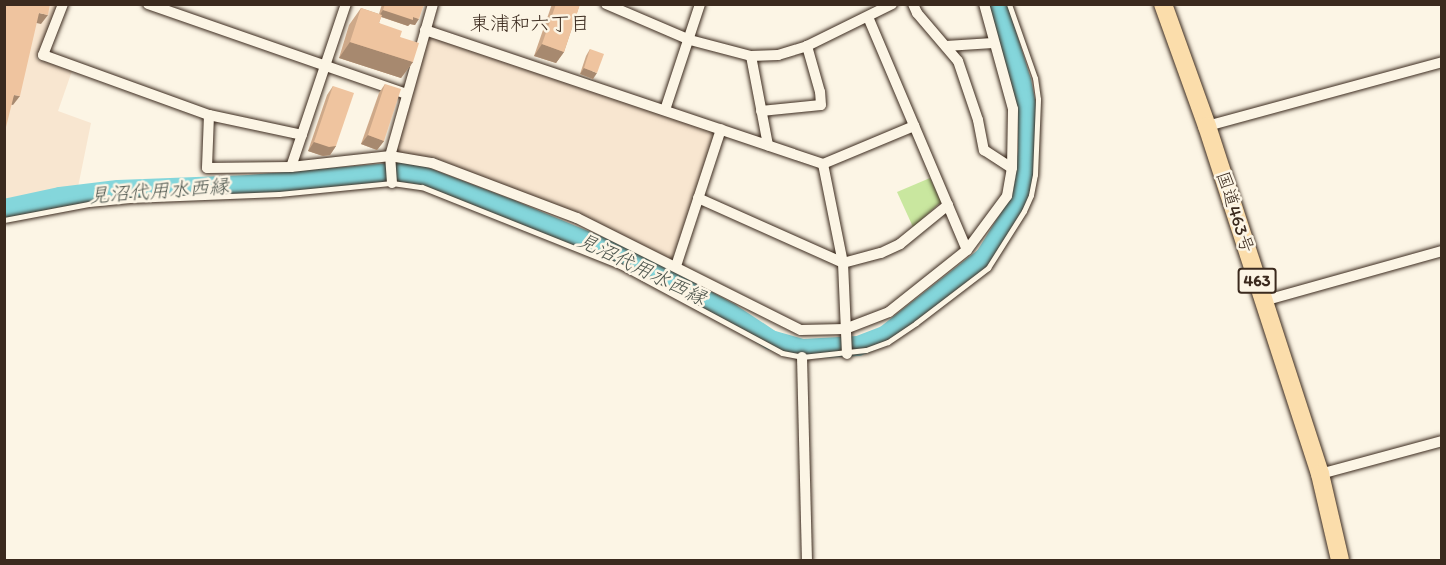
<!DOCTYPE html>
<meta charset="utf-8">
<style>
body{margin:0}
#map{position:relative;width:1446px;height:565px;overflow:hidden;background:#fcf5e5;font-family:Itim,"Klee One",sans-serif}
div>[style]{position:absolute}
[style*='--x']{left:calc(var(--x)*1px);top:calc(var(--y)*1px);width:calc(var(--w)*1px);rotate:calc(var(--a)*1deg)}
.built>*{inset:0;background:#f8e6d0}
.green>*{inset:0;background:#c9e79f}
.river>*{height:20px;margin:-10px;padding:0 10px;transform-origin:10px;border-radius:10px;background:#84d6db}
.roads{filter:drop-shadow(0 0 2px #3b2a1e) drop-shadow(0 0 2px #3b2a1e)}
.lane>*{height:5px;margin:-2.5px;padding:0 2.5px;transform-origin:2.5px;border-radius:2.5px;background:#fcf5e5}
.street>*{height:10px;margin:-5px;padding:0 5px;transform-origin:5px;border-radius:5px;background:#fcf5e5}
.highway>*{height:18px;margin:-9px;padding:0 9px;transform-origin:9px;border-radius:9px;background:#fbddab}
.wall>*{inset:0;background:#cea989}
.shaded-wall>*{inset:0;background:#a7896f}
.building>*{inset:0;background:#efc49f}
span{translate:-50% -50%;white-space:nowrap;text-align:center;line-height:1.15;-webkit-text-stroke:5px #fcf5e5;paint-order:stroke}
.shield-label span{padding:2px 4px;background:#fcf5e5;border:2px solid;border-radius:4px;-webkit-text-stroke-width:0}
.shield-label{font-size:16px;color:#3b2a1e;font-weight:700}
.street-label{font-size:18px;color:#3b2a1e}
.neighbourhood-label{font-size:20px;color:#3b2a1e}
.water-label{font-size:20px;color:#4d554d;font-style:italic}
.frame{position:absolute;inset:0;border:6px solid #3b2a1e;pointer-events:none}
</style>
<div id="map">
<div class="built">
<div style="clip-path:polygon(4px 5px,58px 5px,37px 59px,72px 71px,58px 111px,91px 123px,78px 187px,5px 203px)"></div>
<div style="clip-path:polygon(432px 36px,713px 131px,715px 135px,673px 257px,670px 259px,576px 214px,435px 158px,399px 154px,397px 149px,428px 38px)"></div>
</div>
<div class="green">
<div style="clip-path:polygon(930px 178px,941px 202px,913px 227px,897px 192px)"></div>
</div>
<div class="river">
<div style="--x:4;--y:209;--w:57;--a:-12.1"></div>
<div style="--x:60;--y:197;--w:58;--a:-6.9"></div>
<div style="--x:118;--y:190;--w:131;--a:-2.2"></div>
<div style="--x:249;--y:185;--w:154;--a:-4.9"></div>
<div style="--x:402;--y:172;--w:15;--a:8"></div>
<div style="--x:417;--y:174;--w:98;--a:20.8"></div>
<div style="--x:509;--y:209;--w:131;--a:22.5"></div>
<div style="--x:630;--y:259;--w:114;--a:28.4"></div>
<div style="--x:730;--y:313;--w:49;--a:33.4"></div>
<div style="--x:771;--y:340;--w:33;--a:16"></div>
<div style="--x:803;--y:349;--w:55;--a:-3.1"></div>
<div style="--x:858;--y:346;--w:30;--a:-21"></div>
<div style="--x:886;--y:335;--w:126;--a:-38.2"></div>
<div style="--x:985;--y:257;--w:66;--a:-58"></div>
<div style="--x:1020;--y:201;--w:51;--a:-80.9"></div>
<div style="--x:1028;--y:151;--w:35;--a:-90"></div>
<div style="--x:1028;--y:116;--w:36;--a:-101"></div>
<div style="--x:1021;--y:81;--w:81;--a:-107.3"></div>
</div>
<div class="roads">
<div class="lane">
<div style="--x:4;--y:220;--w:86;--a:-10.7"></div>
<div style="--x:89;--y:204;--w:41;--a:-5.6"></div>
<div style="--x:130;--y:200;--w:149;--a:-2.3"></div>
<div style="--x:279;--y:194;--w:114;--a:-5.6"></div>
<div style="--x:392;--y:183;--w:30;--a:8"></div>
<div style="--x:422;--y:187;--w:213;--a:21.8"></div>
<div style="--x:620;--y:266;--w:184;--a:28.2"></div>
<div style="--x:782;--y:353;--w:20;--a:11"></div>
<div style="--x:802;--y:357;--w:64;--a:-6.2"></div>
<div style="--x:866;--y:350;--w:23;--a:-20"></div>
<div style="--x:888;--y:342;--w:34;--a:-34"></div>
<div style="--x:916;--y:323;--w:91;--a:-37.4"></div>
<div style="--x:988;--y:268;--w:67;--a:-57.7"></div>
<div style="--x:1024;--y:211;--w:17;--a:-66"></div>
<div style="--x:1031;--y:195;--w:20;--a:-79"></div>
<div style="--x:1035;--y:175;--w:76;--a:-87.7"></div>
<div style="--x:1038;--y:99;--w:21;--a:-98"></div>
<div style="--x:1035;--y:78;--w:78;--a:-109.4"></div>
</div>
<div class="street">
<div style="--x:63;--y:4;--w:55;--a:111.4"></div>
<div style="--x:43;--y:55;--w:177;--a:19.9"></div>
<div style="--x:209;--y:115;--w:95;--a:12.1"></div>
<div style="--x:148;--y:4;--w:273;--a:19.2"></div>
<div style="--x:606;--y:4;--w:91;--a:23.2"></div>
<div style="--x:690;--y:40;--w:63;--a:14.7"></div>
<div style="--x:751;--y:56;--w:27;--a:-2"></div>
<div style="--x:778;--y:55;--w:30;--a:-17"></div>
<div style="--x:807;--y:46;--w:95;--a:-26.3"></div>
<div style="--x:913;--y:4;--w:10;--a:66"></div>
<div style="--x:917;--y:13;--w:63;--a:49.5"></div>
<div style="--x:958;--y:61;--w:62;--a:71.3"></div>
<div style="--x:978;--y:120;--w:31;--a:79"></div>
<div style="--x:984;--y:150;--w:33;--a:33"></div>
<div style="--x:868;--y:17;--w:253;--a:67"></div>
<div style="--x:425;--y:30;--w:420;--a:18.6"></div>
<div style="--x:823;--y:164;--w:99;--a:-22.7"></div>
<div style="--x:946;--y:46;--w:47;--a:-3.7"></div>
<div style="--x:751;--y:56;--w:91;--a:79.2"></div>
<div style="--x:665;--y:110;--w:112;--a:-71.7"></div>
<div style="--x:761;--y:111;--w:60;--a:-5.7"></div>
<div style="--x:821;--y:105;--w:13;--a:-94"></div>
<div style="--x:820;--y:92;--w:48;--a:-105.8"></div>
<div style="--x:209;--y:115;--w:53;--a:92.2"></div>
<div style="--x:207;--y:168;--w:84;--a:-0.7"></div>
<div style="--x:291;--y:167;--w:100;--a:-6.3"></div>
<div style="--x:390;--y:156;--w:43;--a:9.5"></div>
<div style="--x:432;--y:163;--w:155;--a:20.8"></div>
<div style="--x:577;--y:218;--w:250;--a:26.6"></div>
<div style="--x:801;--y:330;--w:44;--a:-1.3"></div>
<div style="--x:845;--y:329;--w:47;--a:-21.1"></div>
<div style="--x:889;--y:312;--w:100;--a:-38.5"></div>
<div style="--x:967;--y:250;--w:67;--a:-53.5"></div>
<div style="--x:1007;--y:196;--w:28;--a:-80"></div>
<div style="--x:1012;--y:168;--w:59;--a:-89"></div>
<div style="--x:1013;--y:109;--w:109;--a:-105.4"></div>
<div style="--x:1207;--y:126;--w:244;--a:-15.2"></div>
<div style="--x:823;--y:164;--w:101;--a:78.6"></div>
<div style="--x:843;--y:263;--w:91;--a:87.5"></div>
<div style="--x:291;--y:167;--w:172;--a:-71.4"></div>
<div style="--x:392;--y:183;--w:27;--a:-94"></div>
<div style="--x:390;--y:156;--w:158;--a:-74.2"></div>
<div style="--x:698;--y:198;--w:159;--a:24.1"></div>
<div style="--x:843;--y:263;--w:39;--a:-15"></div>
<div style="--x:881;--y:253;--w:21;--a:-25"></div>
<div style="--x:900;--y:244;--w:62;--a:-39.1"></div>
<div style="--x:676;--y:266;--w:144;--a:-71.8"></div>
<div style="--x:1263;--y:301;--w:186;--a:-15.6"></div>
<div style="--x:802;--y:357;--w:203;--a:88.6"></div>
<div style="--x:1320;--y:474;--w:126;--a:-15.1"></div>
</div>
<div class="highway">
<div style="--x:1163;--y:4;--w:130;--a:70.2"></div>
<div style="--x:1207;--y:126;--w:366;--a:72"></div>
<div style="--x:1320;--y:474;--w:88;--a:76.9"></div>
</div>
</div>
<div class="wall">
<div style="clip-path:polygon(382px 4px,424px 4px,415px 25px,410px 24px,408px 26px,381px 17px,379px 23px,400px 37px,413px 62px,401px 78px,339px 58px,349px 25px,361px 8px,379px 14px)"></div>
<div style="clip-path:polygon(552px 4px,580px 4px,564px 52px,556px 63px,534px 56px)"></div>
<div style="clip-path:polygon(590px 49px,593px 79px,580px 74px,586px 56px)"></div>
<div style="clip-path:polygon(385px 84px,384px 141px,377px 150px,361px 144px,379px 93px)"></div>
<div style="clip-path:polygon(333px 86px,336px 146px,330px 155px,323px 156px,308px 151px,327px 95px)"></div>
</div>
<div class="shaded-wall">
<div style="clip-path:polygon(383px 10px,413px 17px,419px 19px,415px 25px,410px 24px,408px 26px,379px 16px)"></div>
<div style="clip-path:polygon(39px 13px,48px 15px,41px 24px,32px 22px)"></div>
<div style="clip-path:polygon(350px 42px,413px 62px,401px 78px,339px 58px)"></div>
<div style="clip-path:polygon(542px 44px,564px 52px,556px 63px,534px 56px)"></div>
<div style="clip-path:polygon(584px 68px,597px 73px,593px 79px,580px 74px)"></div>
<div style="clip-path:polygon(14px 95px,20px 96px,13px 105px,8px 104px)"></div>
<div style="clip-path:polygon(368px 135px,384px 141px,377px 150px,361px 144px)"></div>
<div style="clip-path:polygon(314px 142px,336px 146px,330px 155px,323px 156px,308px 151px)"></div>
</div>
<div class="building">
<div style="clip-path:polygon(4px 4px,50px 4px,48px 15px,39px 13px,20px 96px,14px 95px,4px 135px)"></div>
<div style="clip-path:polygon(385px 4px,424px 4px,419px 19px,413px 17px,413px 20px,383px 10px)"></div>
<div style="clip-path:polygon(556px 4px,580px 4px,564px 52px,542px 44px)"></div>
<div style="clip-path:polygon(361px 8px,382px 15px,379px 23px,402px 31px,400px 37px,419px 43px,413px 62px,350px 42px)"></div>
<div style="clip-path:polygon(590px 49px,604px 54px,597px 73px,584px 68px)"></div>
<div style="clip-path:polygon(385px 84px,401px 89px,384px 141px,368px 135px)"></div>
<div style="clip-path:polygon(333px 86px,354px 93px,336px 146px,329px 147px,314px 142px)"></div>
</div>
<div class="shield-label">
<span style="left:1257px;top:281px">463</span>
</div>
<div class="street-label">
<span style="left:1235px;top:212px;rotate:72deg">国道463号</span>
</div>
<div class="neighbourhood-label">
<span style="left:530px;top:23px">東浦和六丁目</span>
</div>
<div class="water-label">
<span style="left:159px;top:191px;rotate:-4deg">見沼代用水西縁</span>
<span style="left:642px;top:269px;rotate:26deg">見沼代用水西縁</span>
</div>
<div class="frame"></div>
</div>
